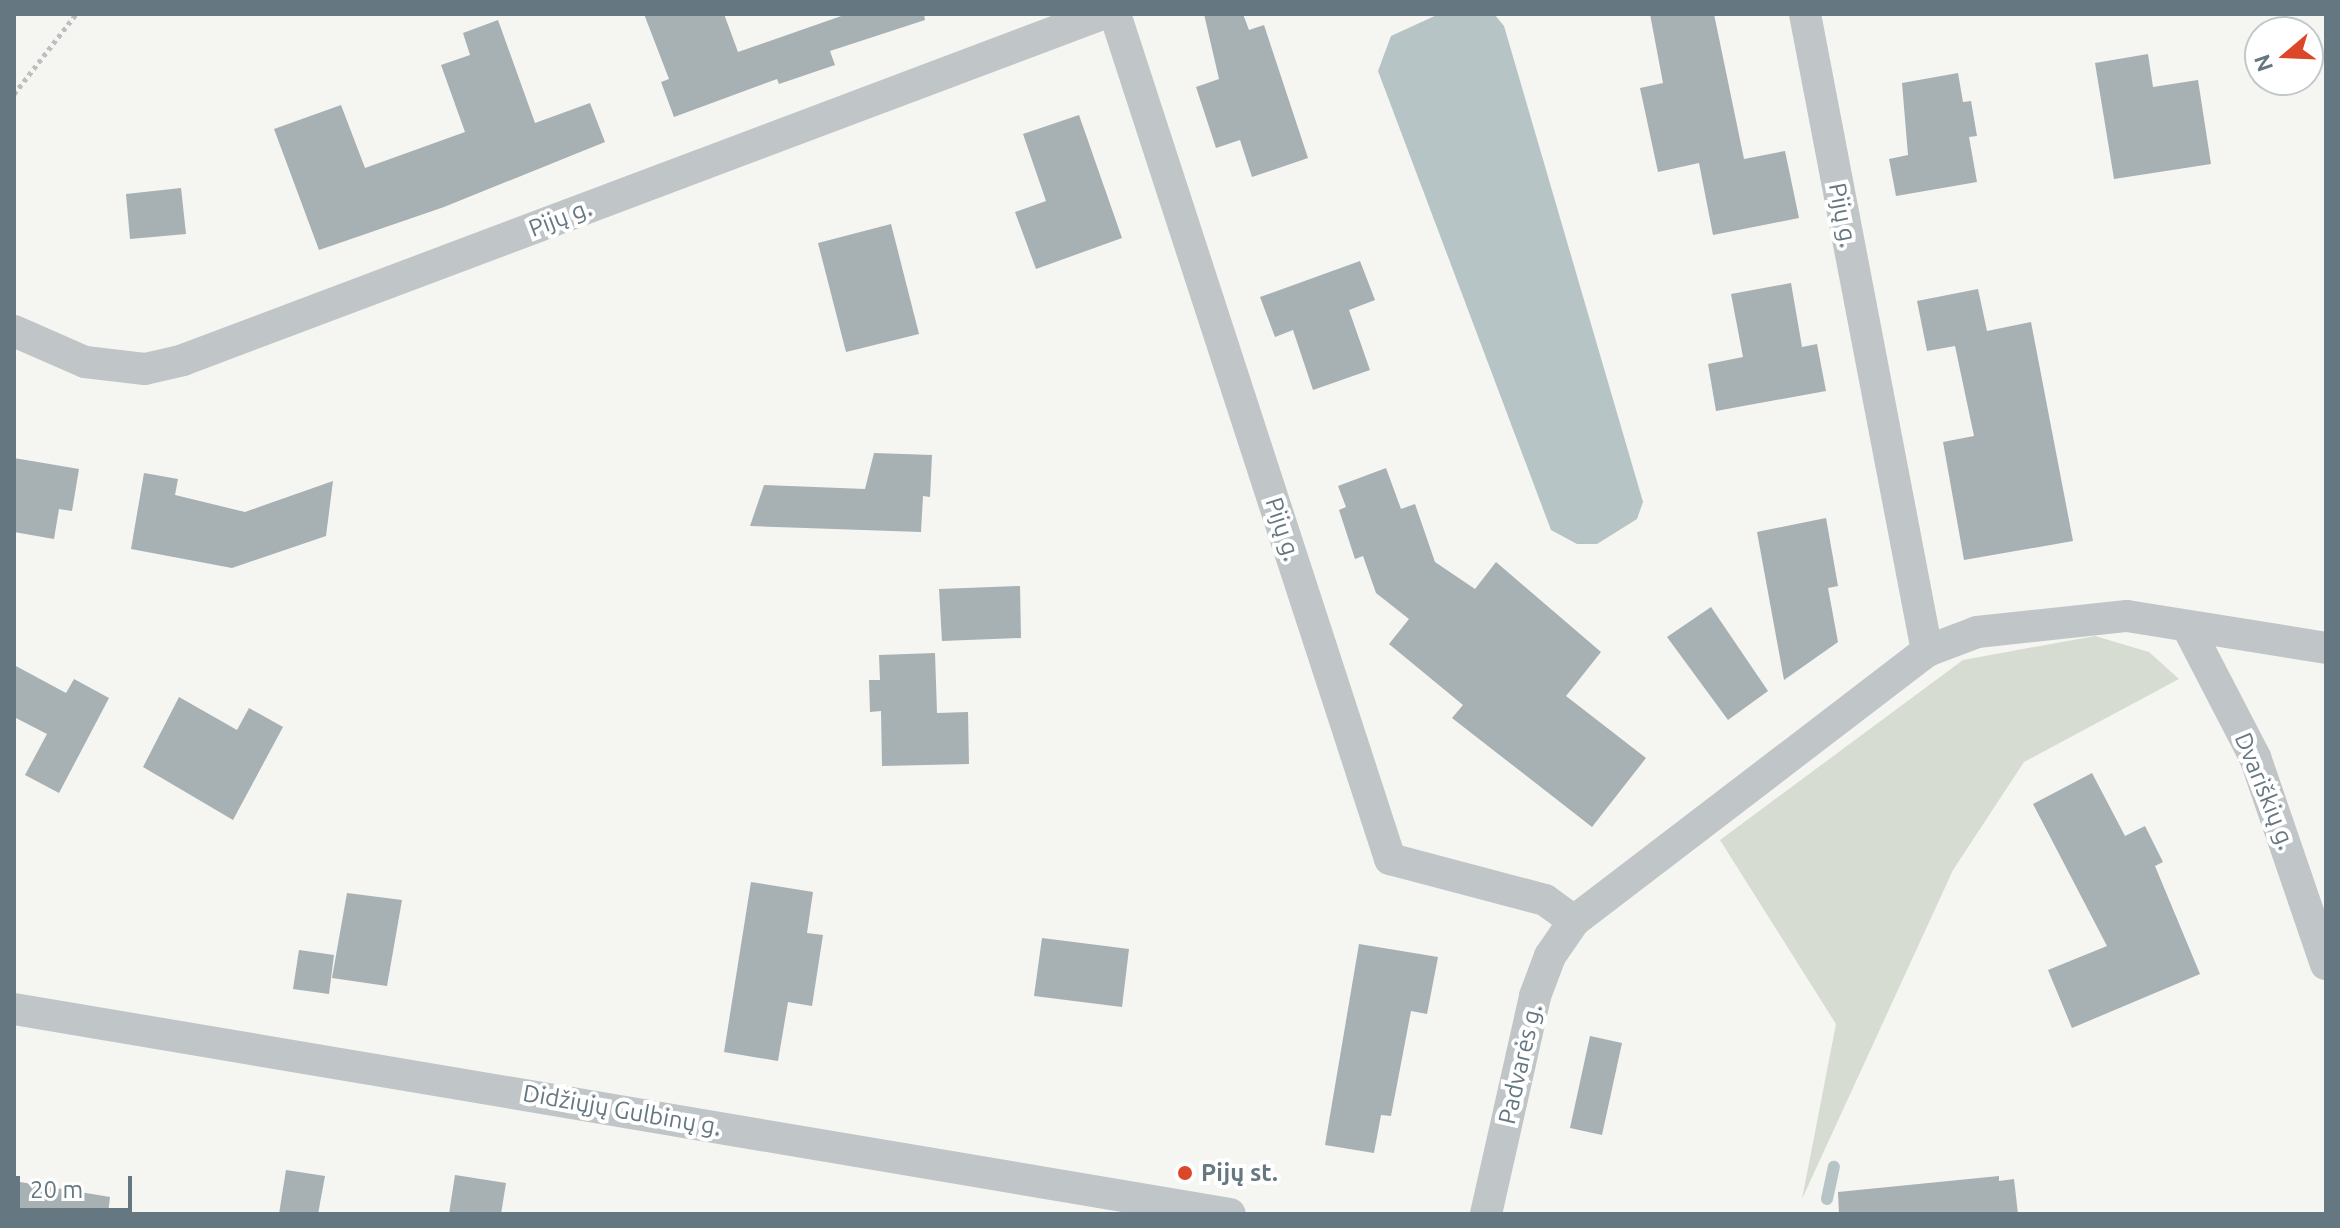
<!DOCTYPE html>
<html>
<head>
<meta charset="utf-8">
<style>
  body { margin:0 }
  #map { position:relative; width:2340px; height:1228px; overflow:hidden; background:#f5f5f1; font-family:Ubuntu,sans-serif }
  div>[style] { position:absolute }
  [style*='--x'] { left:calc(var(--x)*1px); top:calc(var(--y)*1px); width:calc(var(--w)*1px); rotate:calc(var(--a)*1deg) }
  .green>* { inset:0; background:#d6dcd2 }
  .water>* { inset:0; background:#b6c4c6 }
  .stream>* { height:12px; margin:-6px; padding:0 6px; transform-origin:6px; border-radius:6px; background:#b6c4c6 }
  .building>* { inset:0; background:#a7b0b3 }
  .path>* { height:5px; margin-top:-2.5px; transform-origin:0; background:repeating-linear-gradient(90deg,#bcbec0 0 4px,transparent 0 8px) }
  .minor>* { height:32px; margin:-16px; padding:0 16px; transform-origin:16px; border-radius:16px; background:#c0c5c7 }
  .dots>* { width:22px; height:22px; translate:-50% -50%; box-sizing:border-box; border:4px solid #fff; border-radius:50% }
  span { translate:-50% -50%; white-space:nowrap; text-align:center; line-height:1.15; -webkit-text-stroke:8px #fff; paint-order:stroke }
  .street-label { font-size:24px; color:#657781 }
  .poi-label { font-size:24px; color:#657781; font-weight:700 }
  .left { translate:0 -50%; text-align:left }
  .frame { position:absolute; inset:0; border:16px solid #657781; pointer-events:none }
  .north { position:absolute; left:2244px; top:16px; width:80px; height:80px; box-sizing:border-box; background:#fff; border:2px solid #c1c9cd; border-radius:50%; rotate:251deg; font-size:22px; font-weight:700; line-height:32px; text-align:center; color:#657781 }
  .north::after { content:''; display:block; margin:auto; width:28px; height:36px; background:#dc472a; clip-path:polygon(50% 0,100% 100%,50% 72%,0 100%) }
  .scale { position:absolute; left:16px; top:1176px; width:116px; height:36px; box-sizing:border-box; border:4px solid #657781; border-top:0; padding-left:10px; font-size:24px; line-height:28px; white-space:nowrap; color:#657781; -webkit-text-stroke:6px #fff; paint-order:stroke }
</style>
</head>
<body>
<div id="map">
  <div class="green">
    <i style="clip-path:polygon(2095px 636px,2149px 652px,2179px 679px,2024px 762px,1953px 870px,1802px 1199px,1836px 1024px,1720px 840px,1963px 660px)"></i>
  </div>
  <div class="water">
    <i style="clip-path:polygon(1439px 14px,1494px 14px,1504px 26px,1643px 502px,1637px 519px,1597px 544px,1577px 544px,1551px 530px,1378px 71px,1391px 36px)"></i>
  </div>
  <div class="stream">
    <i style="--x:1827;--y:1199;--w:33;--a:-78"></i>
  </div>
  <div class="building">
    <i style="clip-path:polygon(644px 14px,724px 14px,738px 52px,847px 14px,924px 14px,925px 20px,830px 51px,835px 65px,779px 84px,777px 79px,674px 117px,661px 82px,669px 79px)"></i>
    <i style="clip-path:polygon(1204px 14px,1243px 14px,1249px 30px,1264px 25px,1308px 158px,1252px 177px,1240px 140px,1216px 148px,1196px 87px,1219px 79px)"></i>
    <i style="clip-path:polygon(1650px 14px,1714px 14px,1744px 159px,1785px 151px,1799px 218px,1713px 235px,1699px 163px,1658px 172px,1640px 88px,1663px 83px)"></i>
    <i style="clip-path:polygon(498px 20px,535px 123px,590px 103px,605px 142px,444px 207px,319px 250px,274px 129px,341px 105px,365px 168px,465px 132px,441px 65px,470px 55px,463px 33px)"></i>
    <i style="clip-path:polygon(2148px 54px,2153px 87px,2198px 80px,2211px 164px,2114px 179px,2095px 63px)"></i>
    <i style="clip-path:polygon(1958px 73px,1963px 102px,1971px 101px,1977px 136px,1969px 137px,1977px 182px,1896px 196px,1889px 159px,1908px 155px,1902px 83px)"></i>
    <i style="clip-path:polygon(1079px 115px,1122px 238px,1036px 269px,1015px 212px,1046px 201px,1023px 134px)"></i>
    <i style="clip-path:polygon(181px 188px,186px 234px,130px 239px,126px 194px)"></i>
    <i style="clip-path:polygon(891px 224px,919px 334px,846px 352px,818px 243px)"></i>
    <i style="clip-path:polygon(1360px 261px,1375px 300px,1349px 310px,1370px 370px,1313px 390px,1293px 330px,1275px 337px,1260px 297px)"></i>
    <i style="clip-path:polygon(1791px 283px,1802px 347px,1817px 344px,1826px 391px,1716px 411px,1708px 364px,1743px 357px,1731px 294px)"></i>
    <i style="clip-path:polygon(1978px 289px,1987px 331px,2031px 322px,2073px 541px,1964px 560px,1943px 442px,1974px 436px,1955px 346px,1927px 351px,1917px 301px)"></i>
    <i style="clip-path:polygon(874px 453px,932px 455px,930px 497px,923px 496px,921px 532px,750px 526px,764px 485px,865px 489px)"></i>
    <i style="clip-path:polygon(14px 458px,79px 469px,72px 511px,59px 509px,54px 539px,14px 532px)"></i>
    <i style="clip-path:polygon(1386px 468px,1401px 509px,1415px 504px,1435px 562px,1475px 589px,1496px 562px,1601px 652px,1566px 696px,1646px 758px,1592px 827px,1452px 718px,1463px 705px,1389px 644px,1409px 619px,1376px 593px,1363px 556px,1355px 559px,1339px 510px,1346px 507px,1338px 486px)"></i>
    <i style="clip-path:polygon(144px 473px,178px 479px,175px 495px,245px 512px,333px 481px,326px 536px,232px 568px,131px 549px)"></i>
    <i style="clip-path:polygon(1826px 518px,1838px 586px,1828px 588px,1838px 642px,1784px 680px,1757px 532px)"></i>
    <i style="clip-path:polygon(1020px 586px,1021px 638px,942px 641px,939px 589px)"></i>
    <i style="clip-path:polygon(1711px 607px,1768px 691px,1728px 720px,1667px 637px)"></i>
    <i style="clip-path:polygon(935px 653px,937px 713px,968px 712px,969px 764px,882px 766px,881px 711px,870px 712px,869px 680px,880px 680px,879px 655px)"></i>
    <i style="clip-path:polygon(14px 665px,66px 693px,74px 679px,109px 698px,59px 793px,25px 775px,47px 734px,14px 717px)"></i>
    <i style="clip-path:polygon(179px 697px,237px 730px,249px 708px,283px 727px,233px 820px,143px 767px)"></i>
    <i style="clip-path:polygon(2092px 773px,2125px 836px,2145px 826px,2163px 862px,2155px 866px,2200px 974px,2072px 1028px,2048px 970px,2107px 946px,2033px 804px)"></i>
    <i style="clip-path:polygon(751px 882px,813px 892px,807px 933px,823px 935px,812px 1006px,788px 1002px,778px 1061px,724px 1052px)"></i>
    <i style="clip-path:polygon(347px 893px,402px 900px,387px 986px,332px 978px)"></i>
    <i style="clip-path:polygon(1042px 938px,1129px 949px,1122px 1007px,1034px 996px)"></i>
    <i style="clip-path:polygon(1359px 944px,1438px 957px,1427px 1014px,1411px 1011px,1391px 1116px,1381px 1115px,1374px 1153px,1325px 1145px)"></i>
    <i style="clip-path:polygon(299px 950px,334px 955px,329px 994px,293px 989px)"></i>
    <i style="clip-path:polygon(1590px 1036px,1622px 1043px,1602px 1135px,1570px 1128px)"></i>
    <i style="clip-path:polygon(286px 1170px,325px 1176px,318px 1214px,279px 1214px)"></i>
    <i style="clip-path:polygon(455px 1175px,506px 1183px,501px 1214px,449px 1214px)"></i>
    <i style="clip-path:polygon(1999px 1176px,1999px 1181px,2014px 1179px,2018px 1214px,1839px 1214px,1838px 1192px)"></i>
    <i style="clip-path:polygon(14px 1181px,110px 1197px,108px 1214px,14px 1214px)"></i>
  </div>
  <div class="path">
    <i style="--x:14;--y:94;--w:101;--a:-52.2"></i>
  </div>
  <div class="minor">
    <i style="--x:1115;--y:14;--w:889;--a:71.97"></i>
    <i style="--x:1390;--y:859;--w:160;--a:14.8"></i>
    <i style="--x:1545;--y:900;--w:36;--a:36"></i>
    <i style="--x:1805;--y:14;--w:649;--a:79.16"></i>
    <i style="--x:14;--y:331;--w:77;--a:23.6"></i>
    <i style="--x:85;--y:362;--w:60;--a:6.7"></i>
    <i style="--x:145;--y:369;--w:39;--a:-13"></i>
    <i style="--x:183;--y:360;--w:982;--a:-20.63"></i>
    <i style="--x:2187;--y:626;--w:148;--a:62.6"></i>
    <i style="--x:2255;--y:757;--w:219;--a:71.1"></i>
    <i style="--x:14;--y:1009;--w:1233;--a:9.57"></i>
    <i style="--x:1486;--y:1214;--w:223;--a:-77.3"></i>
    <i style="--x:1535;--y:996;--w:43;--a:-69.4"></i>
    <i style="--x:1550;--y:956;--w:42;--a:-55.6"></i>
    <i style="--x:1574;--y:921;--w:444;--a:-37.4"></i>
    <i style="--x:1927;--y:651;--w:53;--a:-20.8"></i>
    <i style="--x:1977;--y:632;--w:151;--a:-6.1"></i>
    <i style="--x:2127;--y:616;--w:202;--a:9.1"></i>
  </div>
  <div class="dots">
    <i style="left:1185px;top:1173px;background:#dc472a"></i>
  </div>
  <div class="street-label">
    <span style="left:1843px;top:215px;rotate:79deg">Pijų g.</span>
    <span style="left:560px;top:218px;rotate:-21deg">Pijų g.</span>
    <span style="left:1283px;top:529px;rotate:72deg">Pijų g.</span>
    <span style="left:2265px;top:791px;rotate:68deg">Dvariškių g.</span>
    <span style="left:1520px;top:1064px;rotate:-77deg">Padvarės g.</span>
    <span style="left:622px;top:1110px;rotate:10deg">Didžiųjų Gulbinų g.</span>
  </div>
  <div class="poi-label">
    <span class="left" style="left:1201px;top:1173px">Pijų st.</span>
  </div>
  <div class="frame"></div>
  <div class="north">N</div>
  <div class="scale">20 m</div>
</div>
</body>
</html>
